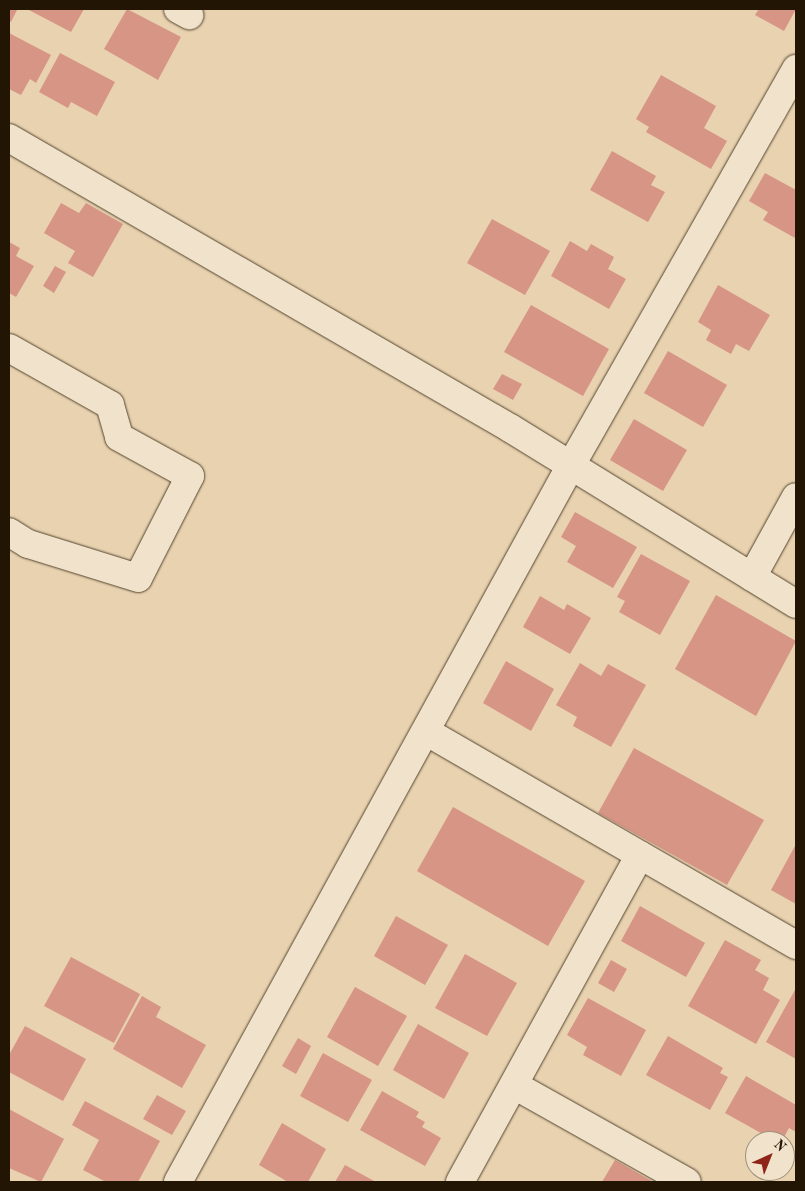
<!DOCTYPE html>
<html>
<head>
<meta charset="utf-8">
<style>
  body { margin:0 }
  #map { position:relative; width:805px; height:1191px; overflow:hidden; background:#e8d2af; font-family:"Old Standard TT",serif }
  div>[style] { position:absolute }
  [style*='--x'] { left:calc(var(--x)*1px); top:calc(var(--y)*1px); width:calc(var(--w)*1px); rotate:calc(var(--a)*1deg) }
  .building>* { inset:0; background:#d79585 }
  .roads { filter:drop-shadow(0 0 1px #54442f) drop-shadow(0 0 1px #54442f) }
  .minor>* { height:28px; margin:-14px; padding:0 14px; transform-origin:14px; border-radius:14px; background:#f0e2cb }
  span { translate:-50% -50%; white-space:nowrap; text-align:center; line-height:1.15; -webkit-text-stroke:4.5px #f0e2cb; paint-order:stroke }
  .frame { position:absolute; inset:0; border:10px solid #231504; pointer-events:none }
  .north { position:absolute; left:745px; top:1131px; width:50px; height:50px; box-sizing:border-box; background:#f0e2cb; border:1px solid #9e907b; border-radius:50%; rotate:44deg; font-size:14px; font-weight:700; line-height:20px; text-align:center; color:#231504 }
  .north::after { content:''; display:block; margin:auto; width:18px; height:22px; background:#8f2418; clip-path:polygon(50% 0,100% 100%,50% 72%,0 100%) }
</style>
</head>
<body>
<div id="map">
  <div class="building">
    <i style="clip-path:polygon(9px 9px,17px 10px,11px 22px,9px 20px)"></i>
    <i style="clip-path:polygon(27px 9px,84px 9px,71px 32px)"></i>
    <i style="clip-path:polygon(127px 9px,181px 37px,158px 80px,104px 49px)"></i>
    <i style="clip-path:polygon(759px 9px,796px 9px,784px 31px,755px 15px)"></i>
    <i style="clip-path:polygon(9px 33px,51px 55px,36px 83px,30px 79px,21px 95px,9px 89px)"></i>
    <i style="clip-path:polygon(60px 53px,115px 82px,97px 116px,71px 102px,68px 108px,39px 92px)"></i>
    <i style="clip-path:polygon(661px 75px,716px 106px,704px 128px,727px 141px,711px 169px,646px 132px,649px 127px,636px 119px)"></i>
    <i style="clip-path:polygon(612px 151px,656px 176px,651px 185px,665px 192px,648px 222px,590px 190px)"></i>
    <i style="clip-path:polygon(765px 173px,796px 190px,795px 238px,763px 220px,768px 212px,749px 201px)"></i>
    <i style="clip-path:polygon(61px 203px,79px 213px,86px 203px,123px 224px,93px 277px,68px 263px,75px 251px,44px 233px)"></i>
    <i style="clip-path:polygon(492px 219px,550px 251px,525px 295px,467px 263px)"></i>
    <i style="clip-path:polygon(570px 241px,587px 251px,591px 244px,614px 257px,608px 269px,626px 279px,609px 309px,551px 276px)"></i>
    <i style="clip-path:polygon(9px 242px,20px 248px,16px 256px,34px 266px,16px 297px,9px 293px)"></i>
    <i style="clip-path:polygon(55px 266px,66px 272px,54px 293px,43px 286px)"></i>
    <i style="clip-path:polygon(718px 285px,770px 315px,749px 351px,736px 344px,731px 354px,706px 340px,711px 330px,698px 322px)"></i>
    <i style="clip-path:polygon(531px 305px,609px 349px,583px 396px,504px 352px)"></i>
    <i style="clip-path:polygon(668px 351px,727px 385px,703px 427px,644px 393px)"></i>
    <i style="clip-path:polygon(502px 374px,522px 384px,513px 400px,493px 389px)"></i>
    <i style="clip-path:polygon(634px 419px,687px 450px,663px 491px,610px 460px)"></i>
    <i style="clip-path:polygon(575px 512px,637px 547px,613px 588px,567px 562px,576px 546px,561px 537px)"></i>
    <i style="clip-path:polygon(641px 554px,690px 581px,660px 635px,619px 612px,625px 601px,617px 597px)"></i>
    <i style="clip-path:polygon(716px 595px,796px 641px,756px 716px,675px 669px)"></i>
    <i style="clip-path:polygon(540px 596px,564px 610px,567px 604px,591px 618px,570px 654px,523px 627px)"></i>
    <i style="clip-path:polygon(506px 661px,554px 689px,531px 731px,483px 703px)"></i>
    <i style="clip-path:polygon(580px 663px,601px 676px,608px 664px,646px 685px,611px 747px,573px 726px,577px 717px,556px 705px)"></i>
    <i style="clip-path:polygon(634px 748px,764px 820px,727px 885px,598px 813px)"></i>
    <i style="clip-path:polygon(453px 807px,585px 881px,548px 946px,417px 871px)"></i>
    <i style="clip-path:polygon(796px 844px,796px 904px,771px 890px)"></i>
    <i style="clip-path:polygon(640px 906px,705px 943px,686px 977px,621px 941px)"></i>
    <i style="clip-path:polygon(396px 916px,448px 945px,425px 985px,374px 956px)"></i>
    <i style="clip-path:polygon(725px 940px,761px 960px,755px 970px,769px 978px,763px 990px,780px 1000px,756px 1044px,688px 1006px)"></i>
    <i style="clip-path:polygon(465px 954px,517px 983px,487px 1036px,435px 1008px)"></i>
    <i style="clip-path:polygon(71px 957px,140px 994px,114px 1043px,44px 1006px)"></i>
    <i style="clip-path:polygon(611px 960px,627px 969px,614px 992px,598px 983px)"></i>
    <i style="clip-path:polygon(355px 987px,407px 1016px,378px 1066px,327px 1037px)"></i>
    <i style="clip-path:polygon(796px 988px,796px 1059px,766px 1042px)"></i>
    <i style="clip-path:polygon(142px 996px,161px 1007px,156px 1017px,206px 1045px,182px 1088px,113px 1049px)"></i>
    <i style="clip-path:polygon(588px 998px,646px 1030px,621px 1076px,583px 1055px,587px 1047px,567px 1035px)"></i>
    <i style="clip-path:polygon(418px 1024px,469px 1053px,444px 1099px,393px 1070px)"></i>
    <i style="clip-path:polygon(25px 1026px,86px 1059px,63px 1101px,9px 1072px,9px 1055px)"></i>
    <i style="clip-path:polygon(668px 1036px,723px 1068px,720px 1073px,728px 1077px,710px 1110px,646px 1075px)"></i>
    <i style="clip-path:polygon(298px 1038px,311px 1046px,296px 1074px,282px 1066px)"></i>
    <i style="clip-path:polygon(323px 1053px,372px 1080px,348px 1122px,300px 1096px)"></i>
    <i style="clip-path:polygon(746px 1076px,796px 1105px,796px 1132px,789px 1128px,782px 1141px,775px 1141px,725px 1113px)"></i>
    <i style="clip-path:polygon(382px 1091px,419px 1112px,416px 1117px,425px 1122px,422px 1127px,441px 1138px,425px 1166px,360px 1130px)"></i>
    <i style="clip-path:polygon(157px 1095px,186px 1111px,172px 1135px,143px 1119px)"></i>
    <i style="clip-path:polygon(85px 1101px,160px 1141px,138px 1182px,106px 1182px,83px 1170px,99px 1140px,72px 1125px)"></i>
    <i style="clip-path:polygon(9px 1109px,64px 1139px,41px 1182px,9px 1168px)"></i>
    <i style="clip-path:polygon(282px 1123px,326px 1149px,308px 1182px,288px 1182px,259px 1165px)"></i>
    <i style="clip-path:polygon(615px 1160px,653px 1182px,602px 1182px)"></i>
    <i style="clip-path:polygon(345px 1165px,376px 1182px,335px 1182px)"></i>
  </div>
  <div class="roads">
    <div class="minor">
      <i style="--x:178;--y:9;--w:13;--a:29"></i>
      <i style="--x:9;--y:138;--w:579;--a:30.06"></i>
      <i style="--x:510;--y:428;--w:336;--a:31.6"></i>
      <i style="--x:9;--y:348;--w:116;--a:29.4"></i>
      <i style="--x:110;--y:405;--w:33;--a:74"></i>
      <i style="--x:119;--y:437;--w:81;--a:28.8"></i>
      <i style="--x:190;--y:476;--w:114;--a:117"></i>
      <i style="--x:138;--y:578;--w:115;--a:-162.8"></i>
      <i style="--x:28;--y:544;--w:22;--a:-148"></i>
      <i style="--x:752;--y:577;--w:91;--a:-61.2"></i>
      <i style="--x:427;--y:732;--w:426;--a:30"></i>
      <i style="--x:514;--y:1085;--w:198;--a:29.3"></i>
      <i style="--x:178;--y:1182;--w:815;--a:-61.27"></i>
      <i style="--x:570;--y:467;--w:458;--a:-60.4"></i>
      <i style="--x:460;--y:1182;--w:373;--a:-61.2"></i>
    </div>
  </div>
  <div class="frame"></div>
  <div class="north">N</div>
</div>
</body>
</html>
